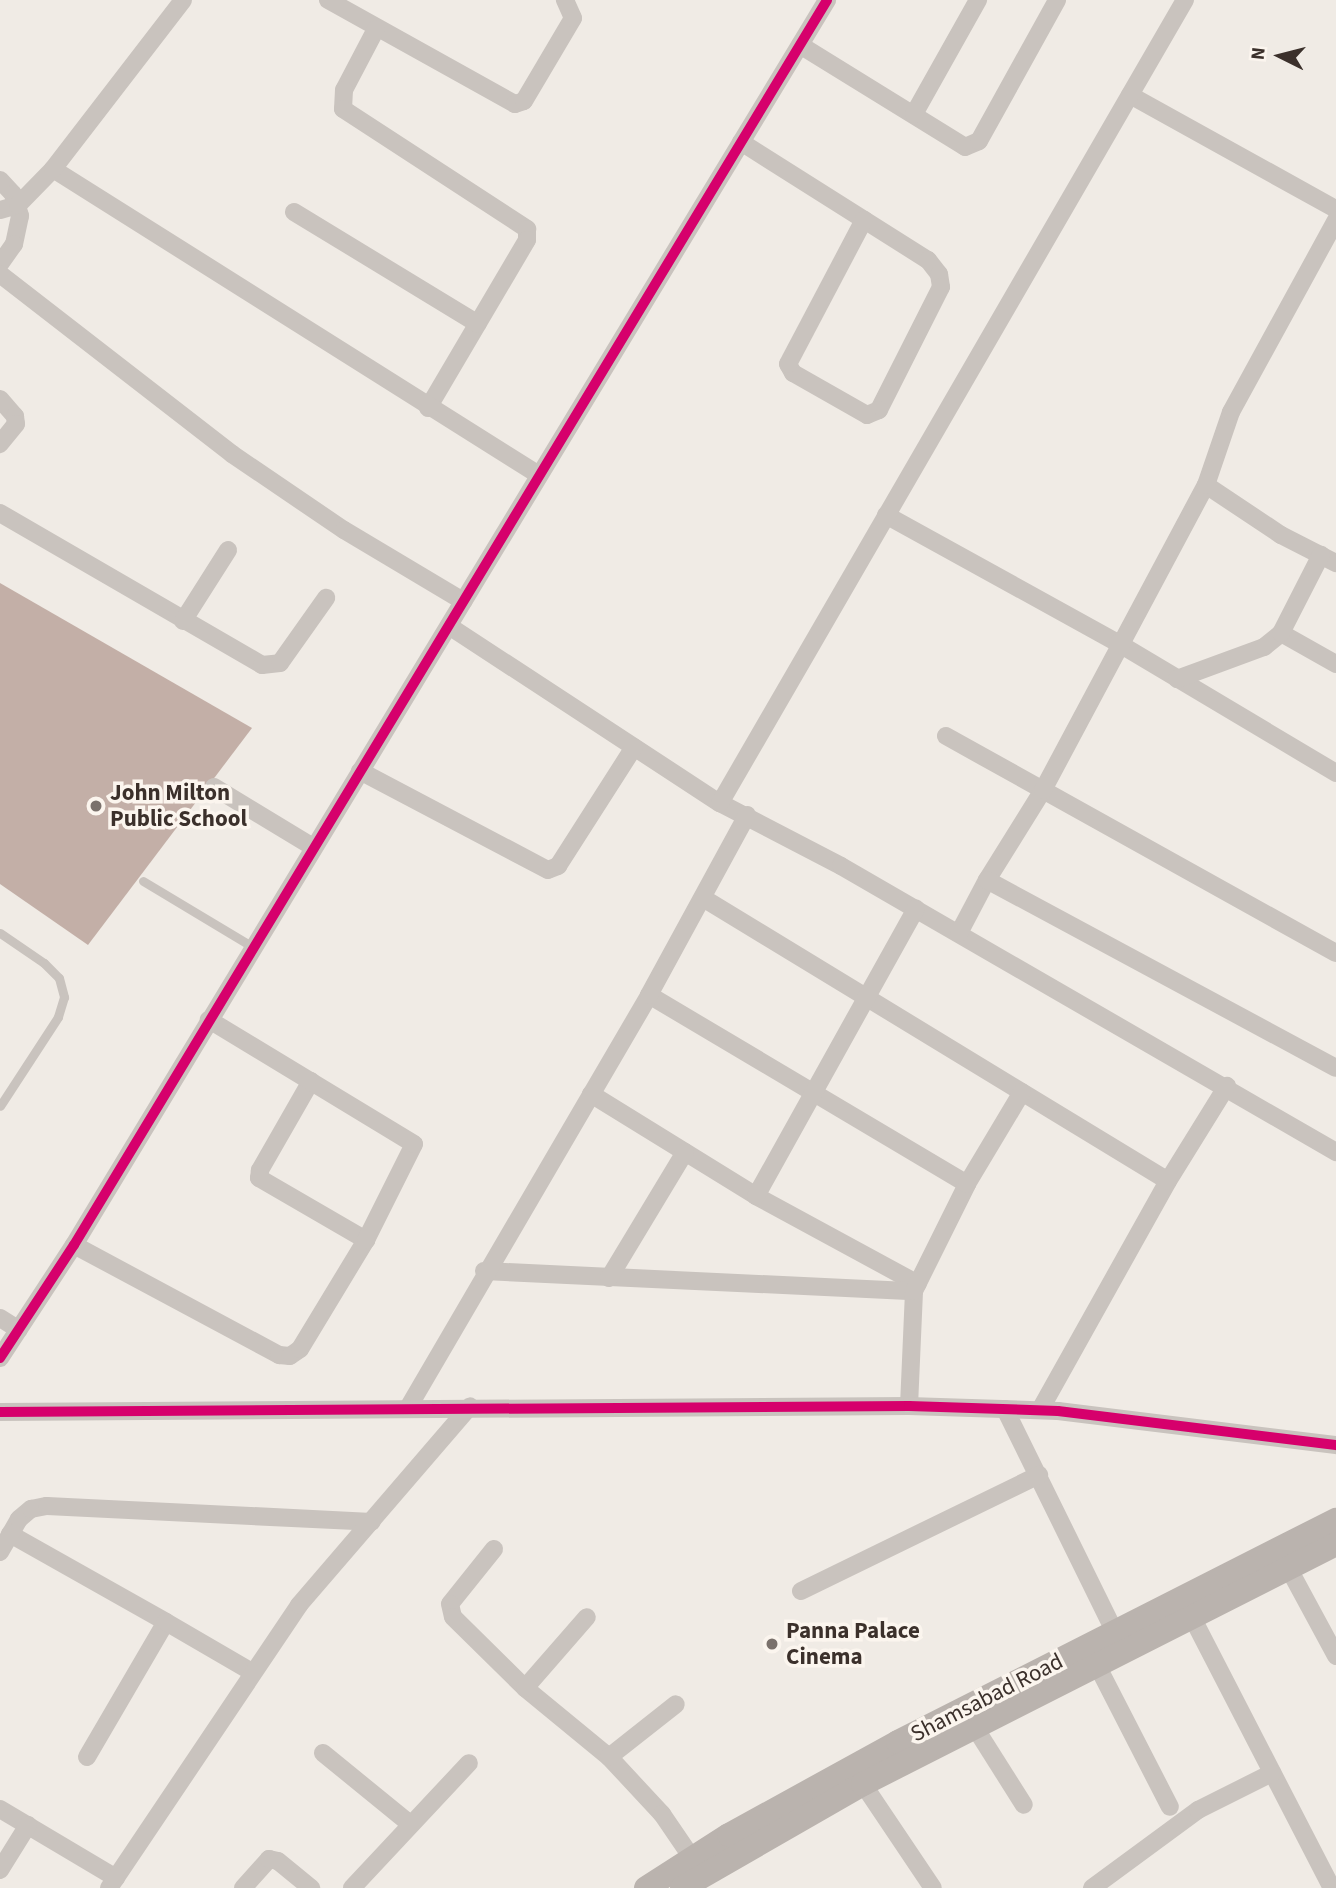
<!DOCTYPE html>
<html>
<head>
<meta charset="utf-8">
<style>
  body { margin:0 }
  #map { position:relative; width:1336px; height:1888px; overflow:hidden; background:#f0ebe5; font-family:"Source Sans 3",sans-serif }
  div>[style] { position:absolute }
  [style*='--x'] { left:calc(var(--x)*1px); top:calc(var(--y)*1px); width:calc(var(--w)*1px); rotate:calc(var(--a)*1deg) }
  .building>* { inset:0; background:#c3afa7 }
  .service>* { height:9px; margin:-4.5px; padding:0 4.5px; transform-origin:4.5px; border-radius:4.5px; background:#c9c3be }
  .minor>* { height:18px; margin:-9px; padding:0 9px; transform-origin:9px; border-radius:9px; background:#c9c3be }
  .secondary>* { height:24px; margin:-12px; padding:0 12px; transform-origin:12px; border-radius:12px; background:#bab3ae }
  .cycleway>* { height:10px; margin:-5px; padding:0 5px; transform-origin:5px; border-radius:5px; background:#d6006c }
  .dots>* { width:19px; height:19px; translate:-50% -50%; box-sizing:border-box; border:4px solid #fbf5ee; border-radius:50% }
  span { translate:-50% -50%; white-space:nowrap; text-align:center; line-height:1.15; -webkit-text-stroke:7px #fbf5ee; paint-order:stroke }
  .poi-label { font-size:23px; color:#3b302b; font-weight:700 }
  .left { translate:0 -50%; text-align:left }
  .street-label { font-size:23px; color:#3b302b }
  .north { position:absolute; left:1245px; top:21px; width:70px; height:70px; -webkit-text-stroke:5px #fbf5ee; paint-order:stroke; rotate:276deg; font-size:19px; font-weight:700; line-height:28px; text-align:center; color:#3b302b }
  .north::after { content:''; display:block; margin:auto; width:24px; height:32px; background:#3b302b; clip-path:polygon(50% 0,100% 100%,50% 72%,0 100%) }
</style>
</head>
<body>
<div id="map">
  <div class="building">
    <i style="clip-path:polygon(0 583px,252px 728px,88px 945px,0 884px)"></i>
  </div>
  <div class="service">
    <i style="--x:143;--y:881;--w:128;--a:31"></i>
    <i style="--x:0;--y:933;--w:53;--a:34.3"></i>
    <i style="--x:44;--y:963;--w:21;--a:45"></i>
    <i style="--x:59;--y:978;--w:20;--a:75"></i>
    <i style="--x:64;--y:997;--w:21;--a:107"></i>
    <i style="--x:58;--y:1017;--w:106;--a:123.1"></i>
  </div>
  <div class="minor">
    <i style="--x:328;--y:0;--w:214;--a:29.1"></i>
    <i style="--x:515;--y:104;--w:9;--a:-18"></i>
    <i style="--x:524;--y:101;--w:96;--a:-59.4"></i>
    <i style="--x:573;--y:18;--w:20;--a:-114"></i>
    <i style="--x:376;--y:29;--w:69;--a:117.7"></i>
    <i style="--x:344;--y:90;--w:19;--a:93"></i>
    <i style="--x:343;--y:109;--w:220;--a:33.1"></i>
    <i style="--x:527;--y:229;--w:11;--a:90"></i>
    <i style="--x:527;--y:240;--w:195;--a:120.5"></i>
    <i style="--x:800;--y:45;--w:194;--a:31.7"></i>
    <i style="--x:965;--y:147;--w:15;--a:-23"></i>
    <i style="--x:979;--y:141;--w:161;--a:-61"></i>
    <i style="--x:1130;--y:95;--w:235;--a:29"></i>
    <i style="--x:914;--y:114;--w:131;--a:-60.7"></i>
    <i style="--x:741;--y:142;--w:221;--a:32.3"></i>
    <i style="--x:928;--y:260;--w:18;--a:52"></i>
    <i style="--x:939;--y:274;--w:13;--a:81"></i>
    <i style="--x:941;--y:287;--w:138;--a:116.8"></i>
    <i style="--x:879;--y:410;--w:13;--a:157"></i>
    <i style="--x:867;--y:415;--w:85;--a:-150.4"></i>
    <i style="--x:793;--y:373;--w:10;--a:-119"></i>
    <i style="--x:788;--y:364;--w:163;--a:-62.2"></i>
    <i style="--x:53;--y:169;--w:574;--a:32.2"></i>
    <i style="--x:0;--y:180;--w:19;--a:47"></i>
    <i style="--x:13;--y:194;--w:23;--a:72"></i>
    <i style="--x:20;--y:216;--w:29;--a:102"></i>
    <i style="--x:14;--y:244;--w:24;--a:125"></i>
    <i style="--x:0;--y:210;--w:19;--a:-16"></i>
    <i style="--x:18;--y:205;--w:50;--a:-45.8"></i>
    <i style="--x:53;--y:169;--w:213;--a:-52.4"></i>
    <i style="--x:294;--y:212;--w:215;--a:31.3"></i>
    <i style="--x:0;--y:274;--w:294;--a:37.8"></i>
    <i style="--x:232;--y:454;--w:135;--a:34.2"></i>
    <i style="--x:344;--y:530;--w:139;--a:30.8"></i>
    <i style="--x:0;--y:399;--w:23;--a:49"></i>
    <i style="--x:15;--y:416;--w:8;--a:83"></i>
    <i style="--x:16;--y:424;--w:26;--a:129"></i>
    <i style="--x:1206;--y:485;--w:90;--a:33.7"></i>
    <i style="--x:1281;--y:535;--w:62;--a:27"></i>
    <i style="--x:0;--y:513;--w:303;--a:30.1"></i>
    <i style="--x:262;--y:665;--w:18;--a:-6"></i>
    <i style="--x:280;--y:663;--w:80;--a:-54.7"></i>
    <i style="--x:886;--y:515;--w:265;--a:28.9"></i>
    <i style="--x:1118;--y:643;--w:254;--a:30.8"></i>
    <i style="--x:183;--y:621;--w:84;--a:-57.6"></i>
    <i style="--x:449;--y:626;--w:324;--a:33.2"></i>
    <i style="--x:720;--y:803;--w:136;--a:27.5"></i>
    <i style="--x:841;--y:866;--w:572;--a:30.02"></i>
    <i style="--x:1281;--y:633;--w:63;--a:29.4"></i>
    <i style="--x:1177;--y:679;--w:93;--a:-20.2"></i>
    <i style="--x:1264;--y:647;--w:22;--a:-39"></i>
    <i style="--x:1281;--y:633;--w:88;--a:-62.9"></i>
    <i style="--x:946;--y:736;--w:446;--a:29.1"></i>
    <i style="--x:360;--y:771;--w:212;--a:27.8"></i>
    <i style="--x:548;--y:870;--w:11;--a:-22"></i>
    <i style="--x:558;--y:866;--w:141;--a:-57.4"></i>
    <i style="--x:214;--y:787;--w:116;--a:31.2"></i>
    <i style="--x:720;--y:803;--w:928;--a:-59.93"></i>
    <i style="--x:987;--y:880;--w:106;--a:-58.1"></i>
    <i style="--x:1043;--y:790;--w:346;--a:-61.9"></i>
    <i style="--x:1206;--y:485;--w:77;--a:-71.1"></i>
    <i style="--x:1231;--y:412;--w:219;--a:-61.3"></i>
    <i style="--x:703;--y:898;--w:544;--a:31.32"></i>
    <i style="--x:959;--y:933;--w:60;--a:-62.2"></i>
    <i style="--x:987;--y:880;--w:396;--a:28.3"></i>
    <i style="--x:649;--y:995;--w:370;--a:30.7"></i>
    <i style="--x:311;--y:1081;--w:103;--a:119.8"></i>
    <i style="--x:260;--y:1170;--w:8;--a:97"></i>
    <i style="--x:259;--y:1178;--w:124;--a:30.1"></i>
    <i style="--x:591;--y:1094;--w:194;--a:31.7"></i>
    <i style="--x:756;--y:1196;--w:184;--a:28.5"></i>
    <i style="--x:756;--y:1196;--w:329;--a:-60.9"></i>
    <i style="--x:74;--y:1245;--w:233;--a:28.2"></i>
    <i style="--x:279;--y:1355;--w:11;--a:5"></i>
    <i style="--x:290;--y:1356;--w:12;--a:-35"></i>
    <i style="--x:300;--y:1349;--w:127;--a:-58.8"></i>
    <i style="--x:366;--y:1240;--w:107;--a:-63.4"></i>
    <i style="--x:414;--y:1144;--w:240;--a:-148.8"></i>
    <i style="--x:484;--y:1271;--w:430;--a:2.7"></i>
    <i style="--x:609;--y:1278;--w:147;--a:-58.9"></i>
    <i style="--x:0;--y:1318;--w:22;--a:32"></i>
    <i style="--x:0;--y:1358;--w:135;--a:-56.8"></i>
    <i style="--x:74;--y:1245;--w:1455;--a:-58.83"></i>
    <i style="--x:909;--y:1406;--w:115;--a:-87.5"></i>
    <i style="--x:914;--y:1291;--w:119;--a:-63.6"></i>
    <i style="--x:967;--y:1184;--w:107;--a:-59.1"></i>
    <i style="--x:408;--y:1408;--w:478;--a:-59.7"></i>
    <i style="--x:649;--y:995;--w:205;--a:-61.4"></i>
    <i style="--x:1005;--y:1409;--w:258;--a:63.8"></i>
    <i style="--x:1040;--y:1410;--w:262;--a:-60.8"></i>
    <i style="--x:1168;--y:1181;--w:112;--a:-58.2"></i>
    <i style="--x:0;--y:1412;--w:909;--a:-0.38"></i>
    <i style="--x:909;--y:1406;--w:149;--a:1.9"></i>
    <i style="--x:1058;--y:1411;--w:280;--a:7"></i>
    <i style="--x:10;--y:1534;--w:179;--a:29.4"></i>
    <i style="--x:494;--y:1549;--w:70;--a:128.7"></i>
    <i style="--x:450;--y:1604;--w:13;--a:77"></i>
    <i style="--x:453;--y:1617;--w:101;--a:44.6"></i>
    <i style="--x:525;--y:1688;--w:109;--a:39.4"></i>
    <i style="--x:609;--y:1757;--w:78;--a:47.1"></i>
    <i style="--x:662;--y:1814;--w:53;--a:55.7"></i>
    <i style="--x:0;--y:1552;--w:38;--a:-60"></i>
    <i style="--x:19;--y:1519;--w:16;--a:-40"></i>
    <i style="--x:31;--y:1509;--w:16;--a:-11"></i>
    <i style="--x:47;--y:1506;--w:325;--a:2.8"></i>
    <i style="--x:1289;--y:1569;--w:99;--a:61.6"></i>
    <i style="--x:801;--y:1591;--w:265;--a:-26"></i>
    <i style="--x:1193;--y:1619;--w:303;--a:62.7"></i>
    <i style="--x:1098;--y:1667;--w:157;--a:62.8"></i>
    <i style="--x:525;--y:1688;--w:94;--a:-48.9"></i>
    <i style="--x:974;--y:1726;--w:93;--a:57.7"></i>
    <i style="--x:323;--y:1753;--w:112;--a:39.2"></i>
    <i style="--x:87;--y:1757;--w:156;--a:-59.7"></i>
    <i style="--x:166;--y:1622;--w:99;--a:30.2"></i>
    <i style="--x:609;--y:1757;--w:85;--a:-38.3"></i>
    <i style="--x:863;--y:1784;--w:125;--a:56.1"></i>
    <i style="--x:0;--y:1809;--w:135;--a:30.7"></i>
    <i style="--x:0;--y:1870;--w:53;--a:-58.1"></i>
    <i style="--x:109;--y:1888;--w:341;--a:-56.1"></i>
    <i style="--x:299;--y:1605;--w:262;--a:-49.3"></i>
    <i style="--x:243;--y:1888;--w:39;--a:-48"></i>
    <i style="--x:269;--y:1859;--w:9;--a:13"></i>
    <i style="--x:278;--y:1861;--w:43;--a:39.3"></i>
    <i style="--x:352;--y:1888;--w:171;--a:-46.9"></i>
    <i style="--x:1092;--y:1888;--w:132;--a:-36.3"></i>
    <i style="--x:1198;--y:1810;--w:83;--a:-26.6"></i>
  </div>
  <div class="secondary">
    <i style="--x:646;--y:1888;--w:98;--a:-32.6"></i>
    <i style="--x:729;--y:1835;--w:193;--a:-28.8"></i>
    <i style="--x:898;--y:1742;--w:491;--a:-26.9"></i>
    <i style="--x:682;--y:1888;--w:209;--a:-29.9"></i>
    <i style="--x:863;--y:1784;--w:530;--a:-26.9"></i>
  </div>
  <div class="cycleway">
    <i style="--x:0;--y:1358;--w:135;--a:-56.8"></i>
    <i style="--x:74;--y:1245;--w:1455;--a:-58.83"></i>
    <i style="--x:0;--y:1412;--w:909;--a:-0.38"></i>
    <i style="--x:909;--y:1406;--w:149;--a:1.9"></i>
    <i style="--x:1058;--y:1411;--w:280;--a:7"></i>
  </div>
  <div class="dots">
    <i style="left:96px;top:806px;background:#7a716c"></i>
    <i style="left:772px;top:1644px;background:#7a716c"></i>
  </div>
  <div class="poi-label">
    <span class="left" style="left:110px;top:806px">John Milton<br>Public School</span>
    <span class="left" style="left:786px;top:1644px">Panna Palace<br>Cinema</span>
  </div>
  <div class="street-label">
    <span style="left:987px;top:1698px;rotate:-27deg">Shamsabad Road</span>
  </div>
  <div class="north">N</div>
</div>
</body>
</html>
